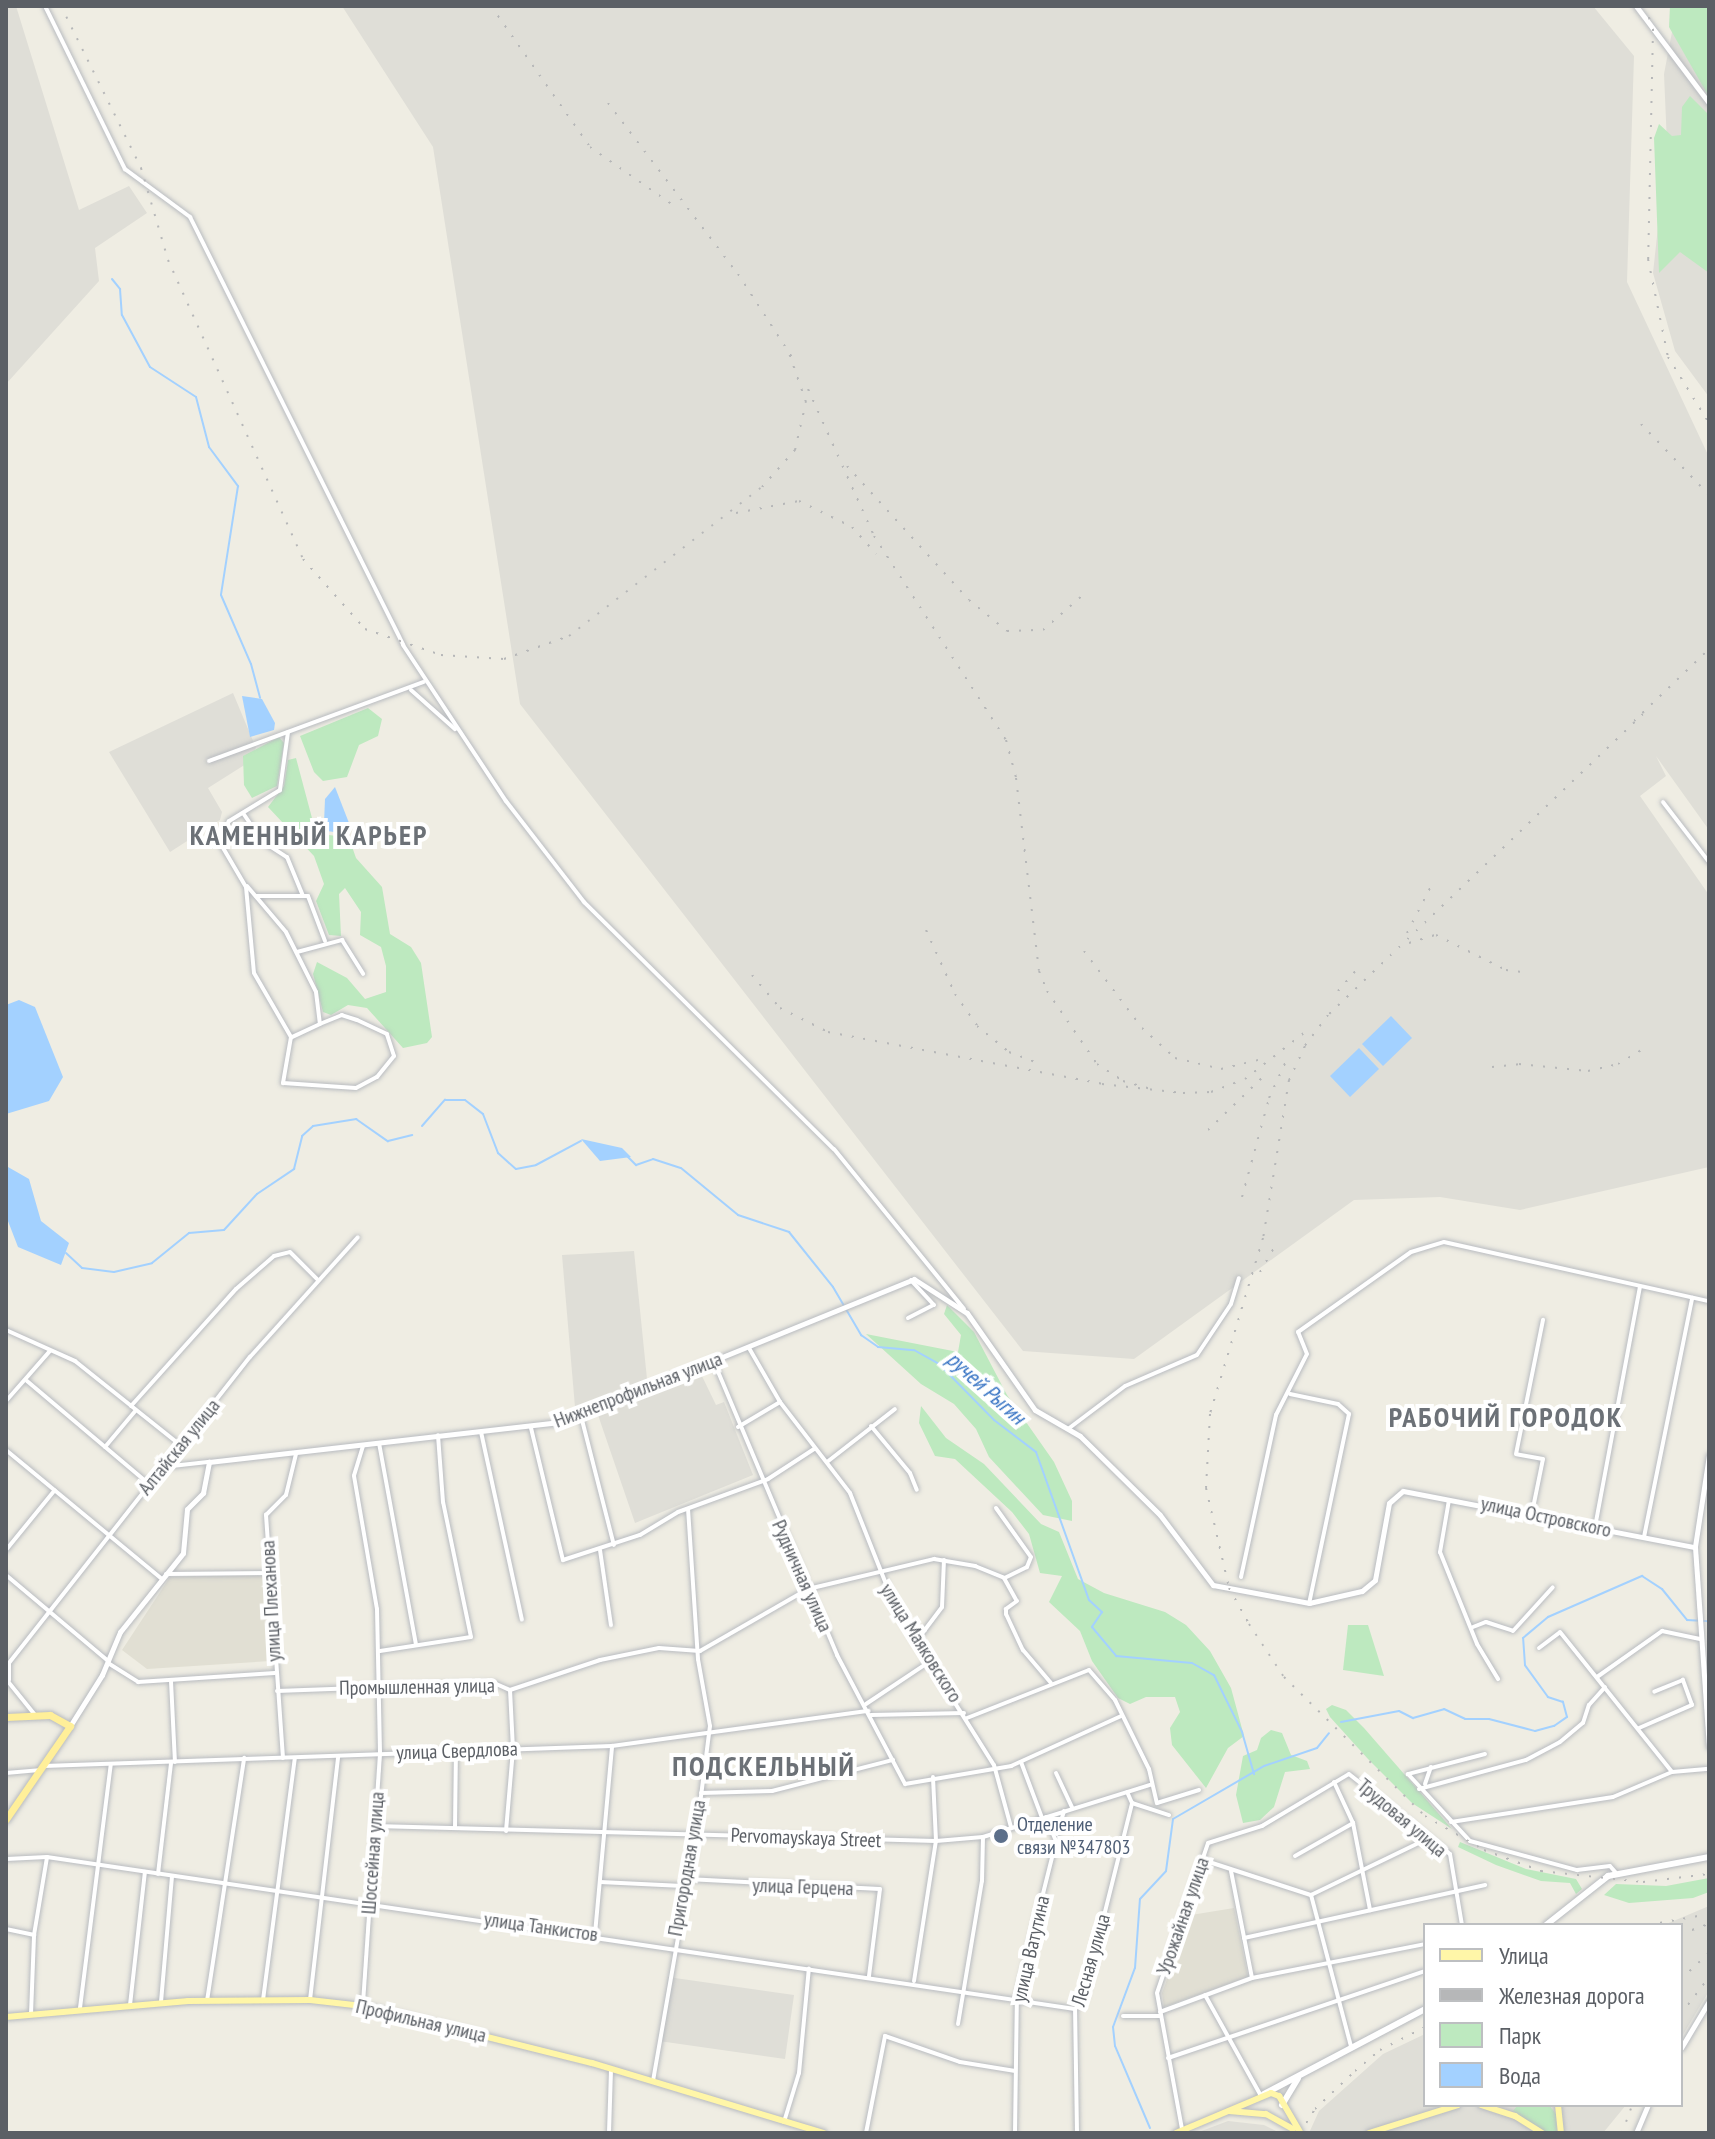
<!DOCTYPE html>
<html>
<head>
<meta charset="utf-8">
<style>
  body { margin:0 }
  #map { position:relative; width:1715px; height:2139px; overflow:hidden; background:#efede3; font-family:"PT Sans Narrow",sans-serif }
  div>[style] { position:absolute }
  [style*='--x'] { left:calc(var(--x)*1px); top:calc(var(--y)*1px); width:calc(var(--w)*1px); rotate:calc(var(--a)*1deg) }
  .industrial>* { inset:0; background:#dfded7 }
  .education>* { inset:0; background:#e1dfd3 }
  .green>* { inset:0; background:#bde9bf }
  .water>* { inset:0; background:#a3d1ff }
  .stream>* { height:2px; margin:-1px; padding:0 1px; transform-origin:1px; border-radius:1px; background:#a3d1ff }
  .roads { filter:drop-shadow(0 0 2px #b8bbc0) drop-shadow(0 0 2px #b8bbc0) }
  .minor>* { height:4px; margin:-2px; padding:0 2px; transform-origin:2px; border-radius:2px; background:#fff }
  .tertiary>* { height:5px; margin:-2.5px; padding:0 2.5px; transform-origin:2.5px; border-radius:2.5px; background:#fff }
  .secondary>* { height:6px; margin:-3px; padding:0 3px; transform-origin:3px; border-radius:3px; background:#fff }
  .primary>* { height:6px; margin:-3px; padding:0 3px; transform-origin:3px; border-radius:3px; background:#fff6a8 }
  .trunk>* { height:7px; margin:-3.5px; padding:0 3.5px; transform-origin:3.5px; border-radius:3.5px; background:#ffef99 }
  .rail>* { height:2px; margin-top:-1px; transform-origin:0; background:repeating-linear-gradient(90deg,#b6b7b8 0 2px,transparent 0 12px) }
  .dots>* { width:22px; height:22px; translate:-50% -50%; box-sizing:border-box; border:4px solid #fff; border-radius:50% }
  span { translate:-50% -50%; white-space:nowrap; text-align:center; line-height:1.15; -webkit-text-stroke:8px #fff; paint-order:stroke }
  .street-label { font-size:20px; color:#5b5f65 }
  .service-label { font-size:20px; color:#4e5e75 }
  .left { translate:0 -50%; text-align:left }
  .water-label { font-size:22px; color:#3874c4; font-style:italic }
  .district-label { font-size:28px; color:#6c7177; font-weight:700; letter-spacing:2px }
  .frame { position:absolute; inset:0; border:8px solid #5b5f65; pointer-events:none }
  .legend { position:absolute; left:1423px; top:1923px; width:260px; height:184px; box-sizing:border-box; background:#fff; border:2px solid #bdbfc1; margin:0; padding:10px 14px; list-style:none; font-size:24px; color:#5b5f65 }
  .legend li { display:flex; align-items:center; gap:16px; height:40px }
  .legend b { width:40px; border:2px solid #bdbfc1 }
</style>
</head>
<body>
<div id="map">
  <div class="industrial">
    <i style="clip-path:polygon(6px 6px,16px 6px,79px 210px,129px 186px,147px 213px,95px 248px,99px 281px,6px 384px)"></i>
    <i style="clip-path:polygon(342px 6px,1593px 6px,1634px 56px,1627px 282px,1709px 457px,1709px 830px,1656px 756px,1666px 776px,1640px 796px,1709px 895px,1709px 1167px,1520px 1210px,1440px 1197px,1354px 1200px,1134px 1359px,1023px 1351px,520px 704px,433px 147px)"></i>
    <i style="clip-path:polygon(1677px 6px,1709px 11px,1709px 397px,1675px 351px,1653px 273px,1667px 144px,1664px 74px)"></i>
    <i style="clip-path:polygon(233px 693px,256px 748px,246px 764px,208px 788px,222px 812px,220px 820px,170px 852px,109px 752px)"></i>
    <i style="clip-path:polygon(634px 1251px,647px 1379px,575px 1407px,562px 1255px)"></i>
    <i style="clip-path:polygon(701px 1374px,716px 1405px,724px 1402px,753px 1475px,635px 1523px,598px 1415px)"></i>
    <i style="clip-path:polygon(1709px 1906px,1709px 1991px,1681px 2038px,1681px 1925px,1664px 1925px)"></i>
    <i style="clip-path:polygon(668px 1977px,794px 1995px,785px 2059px,659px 2041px)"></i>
    <i style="clip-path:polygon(1425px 2034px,1425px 2105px,1626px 2105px,1603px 2133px,1309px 2133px,1319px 2111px,1383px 2054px)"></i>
    <i style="clip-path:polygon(1228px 2121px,1264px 2125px,1280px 2133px,1196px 2133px)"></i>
  </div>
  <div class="education">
    <i style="clip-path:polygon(269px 1574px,271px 1661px,147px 1669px,122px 1650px,170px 1577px)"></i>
    <i style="clip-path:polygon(1234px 1908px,1248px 1977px,1164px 2007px,1162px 1993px,1191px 1915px)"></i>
  </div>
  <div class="green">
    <i style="clip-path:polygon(1670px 6px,1709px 6px,1709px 97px,1669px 27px)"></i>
    <i style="clip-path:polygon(1690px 96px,1709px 115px,1709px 273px,1680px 252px,1659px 273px,1654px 138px,1659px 124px,1672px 136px,1681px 135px,1682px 107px)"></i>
    <i style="clip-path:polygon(368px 708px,382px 719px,378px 736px,359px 745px,347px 777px,323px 781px,314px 772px,300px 736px)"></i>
    <i style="clip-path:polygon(279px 737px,284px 743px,277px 786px,252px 798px,244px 785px,243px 756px)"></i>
    <i style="clip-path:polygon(296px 758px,316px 833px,349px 838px,356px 858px,382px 887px,390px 934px,411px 947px,421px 963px,432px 1037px,427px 1043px,403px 1048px,367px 1008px,348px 1005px,331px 1015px,323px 1012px,313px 974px,317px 962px,347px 978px,365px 999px,386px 992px,386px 966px,381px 947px,360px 935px,361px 912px,345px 888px,339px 894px,341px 936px,329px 935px,316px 901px,324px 884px,314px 856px,268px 807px,284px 786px,288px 760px)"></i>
    <i style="clip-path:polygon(947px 1305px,974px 1332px,1007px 1395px,1054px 1462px,1072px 1501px,1072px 1521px,1043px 1515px,989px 1457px,976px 1429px,954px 1404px,921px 1384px,866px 1334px,958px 1352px,961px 1335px,944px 1314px)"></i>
    <i style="clip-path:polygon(921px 1406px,946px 1438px,984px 1464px,1041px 1524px,1059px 1532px,1078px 1579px,1104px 1593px,1165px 1612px,1186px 1625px,1210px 1651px,1231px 1688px,1244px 1736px,1228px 1748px,1206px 1788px,1172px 1745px,1170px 1728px,1180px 1712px,1175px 1697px,1146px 1697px,1130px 1704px,1118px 1698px,1092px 1661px,1080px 1631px,1049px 1602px,1062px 1576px,1040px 1573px,1029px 1534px,1012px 1512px,955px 1459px,935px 1456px,919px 1423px)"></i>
    <i style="clip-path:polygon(1348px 1625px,1368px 1625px,1384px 1676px,1343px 1670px)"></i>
    <i style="clip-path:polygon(1332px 1705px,1346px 1710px,1364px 1728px,1452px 1829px,1412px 1803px,1368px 1759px,1330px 1717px,1326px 1709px)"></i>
    <i style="clip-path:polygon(1271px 1730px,1282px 1733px,1291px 1755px,1307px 1761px,1310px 1769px,1285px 1772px,1274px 1807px,1260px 1820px,1243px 1823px,1236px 1795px,1243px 1756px,1257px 1750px,1261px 1738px)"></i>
    <i style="clip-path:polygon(1460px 1842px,1526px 1869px,1576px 1879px,1582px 1889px,1576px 1894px,1570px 1883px,1541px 1881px,1496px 1865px,1458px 1847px)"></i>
    <i style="clip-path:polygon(1709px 1878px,1709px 1892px,1693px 1898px,1629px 1903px,1604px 1895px,1616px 1884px,1666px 1886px)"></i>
    <i style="clip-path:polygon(1549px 2105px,1556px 2114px,1557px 2133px,1546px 2133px,1513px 2111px,1517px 2106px)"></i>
  </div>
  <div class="water">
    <i style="clip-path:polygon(242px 696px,262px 699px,275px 723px,274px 730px,250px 737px)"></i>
    <i style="clip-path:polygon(335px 787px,349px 823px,341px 833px,327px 831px,324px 823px,325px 799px)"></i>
    <i style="clip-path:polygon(19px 1000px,35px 1007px,63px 1077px,49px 1101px,6px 1114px,6px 1005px)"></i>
    <i style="clip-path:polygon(1391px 1016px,1412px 1038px,1383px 1066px,1362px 1044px)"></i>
    <i style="clip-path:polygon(1359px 1048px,1379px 1069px,1350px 1097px,1330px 1076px)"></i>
    <i style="clip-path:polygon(581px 1139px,622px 1148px,631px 1157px,600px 1161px)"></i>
    <i style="clip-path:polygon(8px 1167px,29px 1179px,41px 1221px,69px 1243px,61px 1265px,18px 1247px,6px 1216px)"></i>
  </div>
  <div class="stream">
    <i style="--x:112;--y:279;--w:13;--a:51"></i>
    <i style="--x:120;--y:289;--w:26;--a:86"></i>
    <i style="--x:122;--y:315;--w:59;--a:61.7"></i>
    <i style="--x:150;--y:367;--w:55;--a:33.1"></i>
    <i style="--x:196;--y:397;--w:52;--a:75.4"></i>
    <i style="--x:209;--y:447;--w:49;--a:53.4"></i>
    <i style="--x:238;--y:486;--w:110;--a:98.9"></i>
    <i style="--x:221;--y:595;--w:75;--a:66.5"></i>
    <i style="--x:251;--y:664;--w:35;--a:75"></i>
    <i style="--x:422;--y:1126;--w:35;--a:-49"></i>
    <i style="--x:445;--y:1100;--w:20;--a:0"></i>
    <i style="--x:465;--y:1100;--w:23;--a:38"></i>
    <i style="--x:483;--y:1114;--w:42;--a:69"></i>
    <i style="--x:498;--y:1153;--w:24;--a:42"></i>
    <i style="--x:516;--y:1169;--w:20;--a:-11"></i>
    <i style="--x:536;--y:1165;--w:51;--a:-28.1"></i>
    <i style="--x:627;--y:1156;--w:13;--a:45"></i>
    <i style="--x:636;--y:1165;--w:18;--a:-19"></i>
    <i style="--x:653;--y:1159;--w:29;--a:18"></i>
    <i style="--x:681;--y:1168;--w:74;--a:39.5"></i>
    <i style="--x:738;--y:1215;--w:54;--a:18.4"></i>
    <i style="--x:789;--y:1232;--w:70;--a:51.3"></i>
    <i style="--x:833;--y:1287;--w:56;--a:59.7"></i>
    <i style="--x:861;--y:1335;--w:21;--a:35"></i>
    <i style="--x:878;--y:1347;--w:36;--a:5"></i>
    <i style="--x:914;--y:1350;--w:29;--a:29"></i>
    <i style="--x:939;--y:1364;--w:78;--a:45.5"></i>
    <i style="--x:994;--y:1420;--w:53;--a:37.3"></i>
    <i style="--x:1036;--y:1452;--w:157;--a:70.3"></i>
    <i style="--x:1089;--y:1600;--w:18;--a:43"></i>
    <i style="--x:1102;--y:1612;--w:18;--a:124"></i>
    <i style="--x:1092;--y:1627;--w:38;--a:50"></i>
    <i style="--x:1116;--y:1656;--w:76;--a:5.3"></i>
    <i style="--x:1192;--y:1663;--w:25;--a:29"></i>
    <i style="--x:1214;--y:1675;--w:64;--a:63.8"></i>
    <i style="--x:1242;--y:1732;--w:44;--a:74.1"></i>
    <i style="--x:66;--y:1253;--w:22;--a:43"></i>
    <i style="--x:82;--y:1268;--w:32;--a:7"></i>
    <i style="--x:114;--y:1272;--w:39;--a:-13"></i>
    <i style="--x:152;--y:1263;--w:48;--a:-39"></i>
    <i style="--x:189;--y:1233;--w:35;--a:-5"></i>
    <i style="--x:224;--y:1230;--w:49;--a:-47.5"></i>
    <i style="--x:257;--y:1194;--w:45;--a:-34"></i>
    <i style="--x:294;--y:1169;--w:34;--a:-76"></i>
    <i style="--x:302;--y:1136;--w:15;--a:-42"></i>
    <i style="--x:313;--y:1126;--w:44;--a:-9.2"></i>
    <i style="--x:356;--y:1119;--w:39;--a:35"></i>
    <i style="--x:388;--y:1141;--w:25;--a:-14"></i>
    <i style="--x:1341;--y:1722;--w:59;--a:-10.7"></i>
    <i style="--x:1399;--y:1711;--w:16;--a:27"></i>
    <i style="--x:1413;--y:1718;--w:32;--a:-16"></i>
    <i style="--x:1444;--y:1709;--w:23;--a:25"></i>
    <i style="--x:1465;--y:1719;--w:24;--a:0"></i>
    <i style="--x:1489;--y:1719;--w:48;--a:14.6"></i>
    <i style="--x:1535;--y:1731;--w:20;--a:-15"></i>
    <i style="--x:1554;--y:1726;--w:16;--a:-35"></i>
    <i style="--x:1567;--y:1717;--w:16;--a:-105"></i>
    <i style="--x:1563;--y:1702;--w:16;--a:-162"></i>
    <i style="--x:1548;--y:1697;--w:39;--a:-126"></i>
    <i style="--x:1525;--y:1665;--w:27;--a:-94"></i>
    <i style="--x:1523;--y:1638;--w:33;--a:-40"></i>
    <i style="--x:1548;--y:1617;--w:103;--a:-23.6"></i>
    <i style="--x:1642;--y:1576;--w:24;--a:33"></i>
    <i style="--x:1662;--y:1589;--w:40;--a:51"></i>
    <i style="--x:1687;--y:1620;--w:22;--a:3"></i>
    <i style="--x:1150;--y:2128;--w:89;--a:-113.1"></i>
    <i style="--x:1115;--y:2046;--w:19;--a:-96"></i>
    <i style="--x:1113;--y:2027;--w:63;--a:-69.6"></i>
    <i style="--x:1135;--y:1968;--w:69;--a:-85.9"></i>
    <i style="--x:1140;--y:1899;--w:38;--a:-47"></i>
    <i style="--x:1166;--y:1871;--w:52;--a:-82.3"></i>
    <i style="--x:1173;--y:1819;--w:105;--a:-30.2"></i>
    <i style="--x:1264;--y:1766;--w:56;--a:-18.8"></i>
    <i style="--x:1317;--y:1748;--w:19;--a:-51"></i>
  </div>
  <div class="roads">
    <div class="minor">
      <i style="--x:45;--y:6;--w:182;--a:63.9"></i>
      <i style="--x:125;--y:169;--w:81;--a:36.4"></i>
      <i style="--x:190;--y:217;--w:478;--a:63.5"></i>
      <i style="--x:403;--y:645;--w:187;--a:56.6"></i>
      <i style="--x:506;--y:801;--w:128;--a:52.3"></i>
      <i style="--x:584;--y:902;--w:351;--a:44.7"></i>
      <i style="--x:834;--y:1149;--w:206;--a:50.9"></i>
      <i style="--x:411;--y:690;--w:59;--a:41.6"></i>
      <i style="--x:288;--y:732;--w:59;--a:97.9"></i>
      <i style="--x:280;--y:790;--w:60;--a:148.7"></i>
      <i style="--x:229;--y:821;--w:22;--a:117"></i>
      <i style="--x:219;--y:841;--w:53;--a:59.6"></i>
      <i style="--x:246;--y:887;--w:86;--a:84.7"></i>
      <i style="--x:254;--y:973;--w:74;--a:60"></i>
      <i style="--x:291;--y:1037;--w:47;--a:99.9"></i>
      <i style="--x:283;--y:1083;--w:73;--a:3.9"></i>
      <i style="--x:356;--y:1088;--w:24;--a:-28"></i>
      <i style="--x:377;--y:1077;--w:27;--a:-51"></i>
      <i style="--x:394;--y:1056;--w:23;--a:-108"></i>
      <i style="--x:387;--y:1034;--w:33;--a:-155"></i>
      <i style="--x:357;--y:1020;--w:16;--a:-162"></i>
      <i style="--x:342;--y:1015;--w:24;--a:158"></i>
      <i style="--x:209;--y:761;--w:229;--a:-20.2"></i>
      <i style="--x:1663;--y:802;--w:76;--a:52.5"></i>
      <i style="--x:243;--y:813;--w:34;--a:56"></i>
      <i style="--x:262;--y:841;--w:30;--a:33"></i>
      <i style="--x:287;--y:857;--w:42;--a:67.7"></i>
      <i style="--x:247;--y:886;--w:60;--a:49.7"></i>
      <i style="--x:286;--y:932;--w:67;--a:63.4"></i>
      <i style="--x:316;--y:992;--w:32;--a:83"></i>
      <i style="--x:320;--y:1024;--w:31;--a:155"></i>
      <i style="--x:256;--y:896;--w:52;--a:0"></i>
      <i style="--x:308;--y:896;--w:48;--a:69.3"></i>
      <i style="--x:297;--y:952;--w:47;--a:-14.9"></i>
      <i style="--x:342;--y:940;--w:40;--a:58"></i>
      <i style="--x:908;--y:1318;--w:29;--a:-27"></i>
      <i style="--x:934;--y:1305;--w:34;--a:-133"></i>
      <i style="--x:6;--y:1330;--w:76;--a:24.2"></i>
      <i style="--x:75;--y:1361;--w:133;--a:38.6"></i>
      <i style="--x:749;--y:1348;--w:62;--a:60.1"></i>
      <i style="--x:780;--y:1402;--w:115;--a:52.4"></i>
      <i style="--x:850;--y:1493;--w:125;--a:68.4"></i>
      <i style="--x:896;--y:1609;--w:184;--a:57.9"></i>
      <i style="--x:994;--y:1765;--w:64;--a:74.7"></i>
      <i style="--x:714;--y:1362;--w:318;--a:67.2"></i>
      <i style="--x:837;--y:1655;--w:146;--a:62.2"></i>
      <i style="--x:905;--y:1784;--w:108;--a:-9.6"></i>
      <i style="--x:1011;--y:1766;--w:121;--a:-24.4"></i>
      <i style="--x:27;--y:1381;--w:160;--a:40.2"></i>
      <i style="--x:1290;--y:1394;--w:49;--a:11.8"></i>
      <i style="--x:1338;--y:1404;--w:15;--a:42"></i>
      <i style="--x:1349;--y:1414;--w:193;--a:101.9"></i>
      <i style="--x:6;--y:1401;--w:67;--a:-48.7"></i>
      <i style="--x:131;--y:1406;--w:157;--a:-48.1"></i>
      <i style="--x:236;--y:1289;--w:50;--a:-41"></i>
      <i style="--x:274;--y:1256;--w:16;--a:-14"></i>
      <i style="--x:290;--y:1252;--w:38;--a:45"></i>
      <i style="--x:581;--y:1416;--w:133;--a:75.7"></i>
      <i style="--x:871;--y:1426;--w:61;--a:50.3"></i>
      <i style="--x:910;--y:1473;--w:18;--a:68"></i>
      <i style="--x:738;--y:1427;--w:49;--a:-30.8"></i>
      <i style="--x:531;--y:1428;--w:136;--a:76.4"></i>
      <i style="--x:563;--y:1560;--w:81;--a:-18"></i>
      <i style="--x:640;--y:1535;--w:44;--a:-31.2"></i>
      <i style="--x:678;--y:1512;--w:96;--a:-20.1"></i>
      <i style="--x:768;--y:1479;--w:55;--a:-33.1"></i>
      <i style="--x:1068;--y:1429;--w:71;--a:-37"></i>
      <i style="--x:1125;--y:1386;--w:78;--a:-23.3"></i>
      <i style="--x:1197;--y:1355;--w:61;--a:-56.3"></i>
      <i style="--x:1231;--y:1304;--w:27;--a:-73"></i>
      <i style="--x:481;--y:1432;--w:192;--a:77.7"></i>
      <i style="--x:379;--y:1443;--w:205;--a:79.6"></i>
      <i style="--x:363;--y:1446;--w:31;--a:107"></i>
      <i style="--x:354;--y:1476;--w:135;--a:80.2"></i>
      <i style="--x:377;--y:1609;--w:145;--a:88.8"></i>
      <i style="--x:380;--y:1754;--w:253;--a:93.9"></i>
      <i style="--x:105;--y:1447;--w:48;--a:-50"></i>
      <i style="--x:6;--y:1450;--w:202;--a:39.6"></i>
      <i style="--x:827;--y:1462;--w:86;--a:-37.9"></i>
      <i style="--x:163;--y:1467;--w:45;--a:-6.3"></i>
      <i style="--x:1449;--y:1500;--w:53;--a:99.8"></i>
      <i style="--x:1440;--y:1552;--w:99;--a:68.1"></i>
      <i style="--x:1477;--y:1644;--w:41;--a:59"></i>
      <i style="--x:996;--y:1508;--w:60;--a:54.5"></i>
      <i style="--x:1031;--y:1557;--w:11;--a:112"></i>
      <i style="--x:1027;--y:1567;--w:25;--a:154"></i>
      <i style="--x:1532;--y:1513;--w:55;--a:-78.5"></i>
      <i style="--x:1543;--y:1459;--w:27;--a:-170"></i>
      <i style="--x:1516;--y:1454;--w:137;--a:-78.6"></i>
      <i style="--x:1595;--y:1527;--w:244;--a:-79.4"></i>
      <i style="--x:1644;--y:1537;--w:244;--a:-78.6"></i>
      <i style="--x:6;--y:1550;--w:77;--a:-50.8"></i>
      <i style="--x:600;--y:1550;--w:76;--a:81.7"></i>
      <i style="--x:166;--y:1574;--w:105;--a:-0.5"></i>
      <i style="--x:6;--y:1575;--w:132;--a:40.1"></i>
      <i style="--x:1241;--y:1577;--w:166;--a:-77.8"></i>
      <i style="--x:1276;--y:1415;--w:68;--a:-63.1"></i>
      <i style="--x:1307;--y:1354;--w:24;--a:-112"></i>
      <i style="--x:1298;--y:1332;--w:138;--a:-35.3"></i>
      <i style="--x:1411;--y:1252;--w:34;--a:-17"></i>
      <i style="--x:1444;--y:1242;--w:271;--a:12.6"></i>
      <i style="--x:1473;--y:1627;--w:14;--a:-21"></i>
      <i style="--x:1486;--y:1622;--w:28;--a:18"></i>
      <i style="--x:1513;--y:1631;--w:59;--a:-47.7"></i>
      <i style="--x:918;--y:1639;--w:40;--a:-53"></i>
      <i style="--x:942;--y:1607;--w:47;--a:-87.6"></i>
      <i style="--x:1539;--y:1648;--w:26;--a:-37"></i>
      <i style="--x:1560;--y:1632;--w:179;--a:51.3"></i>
      <i style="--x:380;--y:1651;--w:92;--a:-8.7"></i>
      <i style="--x:471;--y:1637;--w:138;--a:-101.7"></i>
      <i style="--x:443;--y:1502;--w:67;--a:-94.3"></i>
      <i style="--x:9;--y:1663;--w:390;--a:-51.8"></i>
      <i style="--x:250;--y:1357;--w:161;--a:-48"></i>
      <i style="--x:108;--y:1663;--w:36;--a:32"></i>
      <i style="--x:138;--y:1682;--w:137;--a:-3.8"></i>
      <i style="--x:1597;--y:1677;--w:80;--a:-35.3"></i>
      <i style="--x:1662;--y:1631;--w:40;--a:12"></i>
      <i style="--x:6;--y:1679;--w:46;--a:51.1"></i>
      <i style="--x:9;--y:1680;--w:17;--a:-90"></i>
      <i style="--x:171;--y:1681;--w:81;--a:87.2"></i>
      <i style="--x:277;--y:1691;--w:217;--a:-2.1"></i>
      <i style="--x:494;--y:1683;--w:17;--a:24"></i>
      <i style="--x:510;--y:1690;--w:95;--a:-18.4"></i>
      <i style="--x:600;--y:1660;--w:60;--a:-11.5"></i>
      <i style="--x:659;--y:1648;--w:41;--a:4.2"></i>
      <i style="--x:700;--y:1651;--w:125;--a:-29.9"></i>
      <i style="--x:808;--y:1589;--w:130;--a:-13.4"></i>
      <i style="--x:934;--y:1559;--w:42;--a:9.7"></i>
      <i style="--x:975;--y:1566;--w:31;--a:22"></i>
      <i style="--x:1004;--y:1578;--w:26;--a:61"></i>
      <i style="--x:1017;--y:1601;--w:14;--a:144"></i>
      <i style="--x:1006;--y:1609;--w:5;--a:90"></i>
      <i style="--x:1006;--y:1614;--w:40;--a:65"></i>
      <i style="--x:1023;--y:1650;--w:43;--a:49.7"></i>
      <i style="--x:866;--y:1704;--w:79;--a:-33.7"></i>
      <i style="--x:871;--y:1715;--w:93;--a:-1.2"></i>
      <i style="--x:967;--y:1718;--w:131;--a:-21.5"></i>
      <i style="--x:1089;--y:1670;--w:40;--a:49"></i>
      <i style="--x:1115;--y:1700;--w:77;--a:63.8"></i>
      <i style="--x:1149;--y:1769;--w:35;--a:77"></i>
      <i style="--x:1157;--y:1803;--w:44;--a:-17.2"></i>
      <i style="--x:1639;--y:1728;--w:58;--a:-23.5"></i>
      <i style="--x:1692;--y:1705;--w:27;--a:-110"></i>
      <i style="--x:1683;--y:1680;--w:31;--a:158"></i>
      <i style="--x:1485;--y:1754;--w:80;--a:165.4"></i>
      <i style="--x:1408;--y:1774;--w:91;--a:47.2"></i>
      <i style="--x:1470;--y:1841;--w:111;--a:15.2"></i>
      <i style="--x:1577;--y:1870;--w:33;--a:-7"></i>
      <i style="--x:1610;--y:1866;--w:11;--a:49"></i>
      <i style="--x:283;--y:1758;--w:244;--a:-94"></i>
      <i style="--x:266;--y:1515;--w:28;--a:-45"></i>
      <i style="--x:286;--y:1495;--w:42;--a:-76.3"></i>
      <i style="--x:1021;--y:1762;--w:60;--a:69.4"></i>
      <i style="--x:44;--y:1766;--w:568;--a:-2.02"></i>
      <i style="--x:612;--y:1746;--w:259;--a:-7.8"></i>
      <i style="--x:6;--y:1773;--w:33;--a:-5"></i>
      <i style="--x:1056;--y:1773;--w:38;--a:65"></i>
      <i style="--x:1334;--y:1782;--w:45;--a:65.1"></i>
      <i style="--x:1353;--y:1823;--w:89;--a:78.9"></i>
      <i style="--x:1425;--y:1784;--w:18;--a:-71"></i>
      <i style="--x:1419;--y:1789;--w:111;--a:-15.2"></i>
      <i style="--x:1526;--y:1760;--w:38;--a:-28"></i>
      <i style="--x:1560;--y:1742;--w:30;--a:-40"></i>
      <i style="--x:1583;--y:1723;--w:19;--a:-72"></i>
      <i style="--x:1589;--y:1705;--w:24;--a:-48"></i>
      <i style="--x:701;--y:1793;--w:71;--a:-1.6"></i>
      <i style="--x:772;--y:1791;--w:125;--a:-14.4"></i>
      <i style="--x:1132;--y:1803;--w:39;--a:18"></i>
      <i style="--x:1451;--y:1822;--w:164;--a:-8.8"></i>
      <i style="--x:1613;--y:1797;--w:64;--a:-23"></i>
      <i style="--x:1672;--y:1772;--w:37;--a:-5"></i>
      <i style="--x:375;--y:1826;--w:561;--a:1.53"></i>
      <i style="--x:936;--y:1841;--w:47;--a:-4.9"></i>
      <i style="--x:983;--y:1837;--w:175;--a:-17.3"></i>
      <i style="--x:455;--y:1828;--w:78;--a:-89.3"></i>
      <i style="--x:506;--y:1831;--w:82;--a:-85.1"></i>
      <i style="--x:513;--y:1749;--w:59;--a:-92.9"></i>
      <i style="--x:1057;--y:1834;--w:24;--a:-73"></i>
      <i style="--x:1295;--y:1856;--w:67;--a:-29.6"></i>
      <i style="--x:6;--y:1859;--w:41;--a:-2.8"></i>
      <i style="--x:47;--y:1857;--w:1039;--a:8.41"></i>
      <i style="--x:1203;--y:1860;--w:114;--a:18"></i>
      <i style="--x:1311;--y:1895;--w:156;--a:75.2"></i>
      <i style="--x:1231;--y:1871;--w:109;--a:78.9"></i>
      <i style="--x:158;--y:1874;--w:112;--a:-83.3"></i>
      <i style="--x:687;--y:1879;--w:193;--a:3"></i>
      <i style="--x:880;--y:1889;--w:88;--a:97.2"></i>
      <i style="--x:600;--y:1882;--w:83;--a:2.8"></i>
      <i style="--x:1311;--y:1895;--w:131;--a:-25.8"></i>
      <i style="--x:6;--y:1929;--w:29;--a:12"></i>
      <i style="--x:595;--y:1934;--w:189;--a:-84.8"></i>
      <i style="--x:1244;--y:1938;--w:247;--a:-12.4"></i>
      <i style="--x:914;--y:1981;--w:142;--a:-81.1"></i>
      <i style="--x:936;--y:1841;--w:64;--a:-92.7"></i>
      <i style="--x:1205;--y:1995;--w:115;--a:61"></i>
      <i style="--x:263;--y:2000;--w:244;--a:-82.5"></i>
      <i style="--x:310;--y:2000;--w:245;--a:-83.4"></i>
      <i style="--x:207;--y:2001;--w:246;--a:-81.3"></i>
      <i style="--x:161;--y:2002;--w:126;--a:-85"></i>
      <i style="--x:130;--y:2005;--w:134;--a:-83.6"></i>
      <i style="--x:80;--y:2008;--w:246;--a:-82.8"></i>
      <i style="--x:1160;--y:2012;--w:98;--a:-20.3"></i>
      <i style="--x:1252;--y:1978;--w:176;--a:-11.1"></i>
      <i style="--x:31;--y:2014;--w:79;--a:-87.8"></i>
      <i style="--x:34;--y:1935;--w:79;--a:-80.5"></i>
      <i style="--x:1123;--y:2016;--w:38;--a:0"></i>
      <i style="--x:958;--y:2024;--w:145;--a:-80.5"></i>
      <i style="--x:982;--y:1881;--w:44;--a:-88.7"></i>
      <i style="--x:1168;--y:2058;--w:271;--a:-18.7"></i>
      <i style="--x:653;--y:2081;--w:250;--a:-80.1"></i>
      <i style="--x:696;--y:1835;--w:110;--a:-82.7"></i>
      <i style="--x:710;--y:1726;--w:68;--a:-100.2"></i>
      <i style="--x:698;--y:1659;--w:149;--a:-93.8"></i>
      <i style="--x:784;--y:2122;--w:51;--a:-73"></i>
      <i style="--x:799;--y:2073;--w:105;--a:-84.6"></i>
      <i style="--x:1182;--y:2129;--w:138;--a:-100.4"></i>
      <i style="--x:1157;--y:1993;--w:158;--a:-71.2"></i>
      <i style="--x:1208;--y:1843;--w:57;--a:-17.5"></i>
      <i style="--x:1262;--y:1826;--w:101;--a:-30.9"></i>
      <i style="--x:1349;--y:1774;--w:129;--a:38.4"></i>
      <i style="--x:1450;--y:1854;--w:72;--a:80.4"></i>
      <i style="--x:609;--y:2133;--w:63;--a:-88.2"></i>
      <i style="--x:866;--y:2133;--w:99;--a:-78.9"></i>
      <i style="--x:885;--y:2036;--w:79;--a:19.1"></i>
      <i style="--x:960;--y:2062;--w:56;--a:9.3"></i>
      <i style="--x:1015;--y:2133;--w:135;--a:-89.2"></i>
      <i style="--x:1017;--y:1998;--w:162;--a:-76"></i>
      <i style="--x:1056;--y:1841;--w:26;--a:-113"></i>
      <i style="--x:1077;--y:2133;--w:124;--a:-90.9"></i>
      <i style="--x:1075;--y:2009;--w:12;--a:-48"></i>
      <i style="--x:1083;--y:2000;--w:203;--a:-76"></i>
      <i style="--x:1132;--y:1803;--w:12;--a:-114"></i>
    </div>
    <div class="tertiary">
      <i style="--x:1636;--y:6;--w:121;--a:53"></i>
      <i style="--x:1709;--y:1455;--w:93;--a:98.7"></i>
      <i style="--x:1695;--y:1547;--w:200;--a:86"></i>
      <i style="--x:70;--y:1726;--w:60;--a:-57.9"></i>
      <i style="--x:102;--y:1675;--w:47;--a:-67.3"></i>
      <i style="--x:120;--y:1632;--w:101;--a:-51.4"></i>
      <i style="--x:183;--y:1553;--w:44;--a:-84.8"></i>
      <i style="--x:187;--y:1509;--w:23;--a:-45"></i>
      <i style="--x:203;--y:1493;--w:32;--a:-79"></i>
      <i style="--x:209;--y:1462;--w:355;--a:-6.5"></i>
      <i style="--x:562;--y:1422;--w:380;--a:-22.1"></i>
      <i style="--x:914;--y:1279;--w:63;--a:32.7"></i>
      <i style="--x:967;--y:1313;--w:118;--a:55"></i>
      <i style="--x:1035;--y:1410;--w:52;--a:30"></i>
      <i style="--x:1080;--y:1436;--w:112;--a:44.6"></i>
      <i style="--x:1160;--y:1515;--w:88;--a:52.9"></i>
      <i style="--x:1213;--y:1585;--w:98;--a:10.6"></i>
      <i style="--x:1309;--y:1603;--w:54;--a:-12.8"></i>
      <i style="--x:1362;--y:1591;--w:17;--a:-40"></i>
      <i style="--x:1375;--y:1580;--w:78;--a:-79.7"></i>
      <i style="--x:1389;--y:1503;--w:18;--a:-41"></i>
      <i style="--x:1403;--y:1491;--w:297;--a:10.9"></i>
      <i style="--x:1681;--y:2048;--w:55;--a:-59.2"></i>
      <i style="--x:1636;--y:2133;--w:30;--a:-67"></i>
    </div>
    <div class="secondary">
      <i style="--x:1546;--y:1925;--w:79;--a:-38.3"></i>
      <i style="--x:1608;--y:1876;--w:103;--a:-10.7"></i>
      <i style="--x:1264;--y:2094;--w:182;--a:-27.8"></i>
      <i style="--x:1282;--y:2105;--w:31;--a:-59"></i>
    </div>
    <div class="primary">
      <i style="--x:6;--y:2017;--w:183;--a:-5"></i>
      <i style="--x:188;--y:2001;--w:122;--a:-0.5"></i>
      <i style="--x:310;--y:2000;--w:53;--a:6.5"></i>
      <i style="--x:363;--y:2006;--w:236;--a:14"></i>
      <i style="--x:592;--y:2063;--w:242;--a:16.8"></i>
      <i style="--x:1481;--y:2105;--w:36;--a:18"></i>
      <i style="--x:1515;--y:2116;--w:32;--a:32"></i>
      <i style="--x:1558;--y:2105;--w:28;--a:84"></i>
      <i style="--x:1229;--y:2111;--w:37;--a:5"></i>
      <i style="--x:1266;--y:2114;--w:31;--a:29"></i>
      <i style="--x:1176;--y:2133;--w:103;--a:-22.8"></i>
      <i style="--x:1271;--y:2093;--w:9;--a:21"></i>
      <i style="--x:1279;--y:2096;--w:42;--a:59.7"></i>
      <i style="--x:1369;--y:2133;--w:93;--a:-17.5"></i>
    </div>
    <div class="trunk">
      <i style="--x:6;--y:1717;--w:44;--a:-2.6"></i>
      <i style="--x:50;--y:1715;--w:23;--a:29"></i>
      <i style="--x:70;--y:1726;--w:113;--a:124.5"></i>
    </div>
  </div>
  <div class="rail">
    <i style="--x:61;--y:6;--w:181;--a:63.7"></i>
    <i style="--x:141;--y:168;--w:96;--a:73.6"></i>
    <i style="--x:168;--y:260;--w:328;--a:65.7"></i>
    <i style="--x:303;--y:559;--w:94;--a:48.5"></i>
    <i style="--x:365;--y:629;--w:80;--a:18.9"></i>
    <i style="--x:441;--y:655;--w:63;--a:3.6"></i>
    <i style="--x:504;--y:659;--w:69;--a:-19.5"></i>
    <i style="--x:569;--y:636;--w:244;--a:-37.7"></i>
    <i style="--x:762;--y:487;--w:50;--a:-48.3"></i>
    <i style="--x:795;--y:450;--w:49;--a:-77.1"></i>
    <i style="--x:806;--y:402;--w:58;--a:-109.1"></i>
    <i style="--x:491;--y:6;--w:172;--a:54.9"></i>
    <i style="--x:590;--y:147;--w:106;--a:35"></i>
    <i style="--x:1645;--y:6;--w:24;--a:71"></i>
    <i style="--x:1653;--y:29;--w:230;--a:91.2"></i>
    <i style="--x:1648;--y:259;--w:100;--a:78.5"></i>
    <i style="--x:1668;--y:357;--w:78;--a:58.2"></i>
    <i style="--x:608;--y:103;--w:215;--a:52.8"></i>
    <i style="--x:738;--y:274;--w:99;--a:57"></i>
    <i style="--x:808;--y:389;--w:161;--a:65.8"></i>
    <i style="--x:874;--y:536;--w:243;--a:57.1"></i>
    <i style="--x:1006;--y:740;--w:39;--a:75"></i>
    <i style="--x:1016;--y:778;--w:194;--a:83.2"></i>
    <i style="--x:1039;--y:971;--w:22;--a:68"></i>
    <i style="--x:1047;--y:991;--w:88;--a:55.6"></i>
    <i style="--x:1097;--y:1064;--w:31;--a:33"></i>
    <i style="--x:1123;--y:1081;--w:29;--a:16"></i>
    <i style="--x:1641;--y:424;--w:98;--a:46.2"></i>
    <i style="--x:847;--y:466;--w:181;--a:47.7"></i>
    <i style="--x:969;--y:600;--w:49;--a:39.2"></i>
    <i style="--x:1007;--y:631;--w:36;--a:-2"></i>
    <i style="--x:1043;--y:630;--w:55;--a:-41.3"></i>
    <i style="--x:736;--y:513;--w:64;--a:-10.8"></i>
    <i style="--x:799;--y:501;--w:59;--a:26.1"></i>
    <i style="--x:852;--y:527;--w:36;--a:48"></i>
    <i style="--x:1643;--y:714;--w:436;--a:136.3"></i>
    <i style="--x:1328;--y:1015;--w:39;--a:127"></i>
    <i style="--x:1305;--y:1046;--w:38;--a:115"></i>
    <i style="--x:1289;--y:1080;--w:160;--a:99.3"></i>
    <i style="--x:1263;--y:1238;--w:184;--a:106.8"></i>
    <i style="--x:1210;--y:1414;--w:74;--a:93.1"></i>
    <i style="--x:1206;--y:1488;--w:103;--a:77"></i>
    <i style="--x:1229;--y:1588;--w:41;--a:60.9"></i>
    <i style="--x:1249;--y:1624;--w:64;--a:56.6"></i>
    <i style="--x:1284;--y:1677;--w:198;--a:44.6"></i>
    <i style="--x:1425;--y:1816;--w:68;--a:30"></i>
    <i style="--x:1484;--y:1850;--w:61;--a:20.2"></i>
    <i style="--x:1541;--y:1871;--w:103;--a:6.2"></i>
    <i style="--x:1643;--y:1882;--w:66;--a:-6.9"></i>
    <i style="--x:1634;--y:721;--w:104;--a:-43.8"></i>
    <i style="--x:926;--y:930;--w:70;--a:65.6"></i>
    <i style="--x:955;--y:994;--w:39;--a:55"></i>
    <i style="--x:977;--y:1026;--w:41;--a:39.1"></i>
    <i style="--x:1009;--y:1052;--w:33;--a:21"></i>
    <i style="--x:1407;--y:933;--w:51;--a:-62.9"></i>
    <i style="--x:1409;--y:943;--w:28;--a:-17"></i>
    <i style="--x:1436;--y:935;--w:78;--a:26.6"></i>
    <i style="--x:1506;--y:970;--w:23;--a:7"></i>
    <i style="--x:1084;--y:951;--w:96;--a:53"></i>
    <i style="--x:1142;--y:1028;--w:45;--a:42.3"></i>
    <i style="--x:1175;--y:1058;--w:47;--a:13.4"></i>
    <i style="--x:1221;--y:1069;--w:46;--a:-13.7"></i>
    <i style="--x:752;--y:975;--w:43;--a:49.7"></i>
    <i style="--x:780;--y:1008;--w:54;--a:26.6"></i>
    <i style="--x:828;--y:1032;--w:279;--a:10.7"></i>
    <i style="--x:1102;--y:1084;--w:81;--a:6.3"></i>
    <i style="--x:1183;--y:1093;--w:28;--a:-2"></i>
    <i style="--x:1211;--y:1092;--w:36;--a:-21"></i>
    <i style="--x:1245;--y:1079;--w:81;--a:-38"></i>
    <i style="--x:1338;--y:991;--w:32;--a:-49"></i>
    <i style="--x:1492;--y:1067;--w:27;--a:-6"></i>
    <i style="--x:1519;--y:1064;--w:69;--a:5.8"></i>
    <i style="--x:1588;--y:1071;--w:31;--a:-13"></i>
    <i style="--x:1618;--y:1064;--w:29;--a:-31"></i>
    <i style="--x:1208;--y:1130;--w:78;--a:-44"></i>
    <i style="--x:1242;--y:1197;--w:103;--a:-74.7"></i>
    <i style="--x:1269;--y:1098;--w:43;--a:-65.2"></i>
    <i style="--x:1260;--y:1272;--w:28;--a:-60"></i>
    <i style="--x:1648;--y:1925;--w:62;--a:-10.2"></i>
    <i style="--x:1681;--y:1934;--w:30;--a:-20"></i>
    <i style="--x:1681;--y:1979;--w:38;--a:-43"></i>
    <i style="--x:1681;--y:2014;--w:46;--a:-52.9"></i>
    <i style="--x:1300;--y:2133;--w:28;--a:-58"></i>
    <i style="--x:1315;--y:2109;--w:55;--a:-43.5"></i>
    <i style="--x:1355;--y:2071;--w:33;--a:-40"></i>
    <i style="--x:1380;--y:2050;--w:51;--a:-27.1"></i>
    <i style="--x:1622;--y:2133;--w:30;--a:-70"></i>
  </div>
  <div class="dots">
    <i style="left:1001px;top:1836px;background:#5c6f8a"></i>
  </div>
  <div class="street-label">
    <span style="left:638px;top:1390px;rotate:-21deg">Нижнепрофильная улица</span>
    <span style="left:179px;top:1447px;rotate:-51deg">Алтайская улица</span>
    <span style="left:1546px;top:1517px;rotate:12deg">улица Островского</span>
    <span style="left:802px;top:1576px;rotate:66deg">Рудничная улица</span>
    <span style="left:271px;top:1601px;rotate:-93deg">улица Плеханова</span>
    <span style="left:921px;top:1643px;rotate:58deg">улица Маяковского</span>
    <span style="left:417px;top:1687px;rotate:-1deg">Промышленная улица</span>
    <span style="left:457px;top:1751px;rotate:-2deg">улица Свердлова</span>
    <span style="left:1402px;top:1818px;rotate:40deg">Трудовая улица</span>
    <span style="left:806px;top:1838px;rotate:2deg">Pervomayskaya Street</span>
    <span style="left:373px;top:1853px;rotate:-86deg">Шоссейная улица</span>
    <span style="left:687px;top:1868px;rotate:-80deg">Пригородная улица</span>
    <span style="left:803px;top:1887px;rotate:2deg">улица Герцена</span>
    <span style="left:1183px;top:1916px;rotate:-71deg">Урожайная улица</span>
    <span style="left:541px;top:1927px;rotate:8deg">улица Танкистов</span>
    <span style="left:1031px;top:1949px;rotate:-77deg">улица Ватутина</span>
    <span style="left:1091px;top:1960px;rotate:-74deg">Лесная улица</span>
    <span style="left:421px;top:2021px;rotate:13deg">Профильная улица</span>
  </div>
  <div class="service-label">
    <span class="left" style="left:1017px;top:1836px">Отделение<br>связи №347803</span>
  </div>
  <div class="water-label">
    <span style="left:986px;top:1388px;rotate:42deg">ручей Рыгин</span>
  </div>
  <div class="district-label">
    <span style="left:309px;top:835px">КАМЕННЫЙ КАРЬЕР</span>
    <span style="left:1506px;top:1417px">РАБОЧИЙ ГОРОДОК</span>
    <span style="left:764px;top:1766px">ПОДСКЕЛЬНЫЙ</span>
  </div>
  <div class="frame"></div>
  <ul class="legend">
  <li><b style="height:10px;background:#fff6a8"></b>Улица</li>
  <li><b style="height:10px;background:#b6b7b8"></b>Железная дорога</li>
  <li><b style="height:22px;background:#bde9bf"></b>Парк</li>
  <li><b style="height:22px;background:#a3d1ff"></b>Вода</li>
  </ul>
</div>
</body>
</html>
